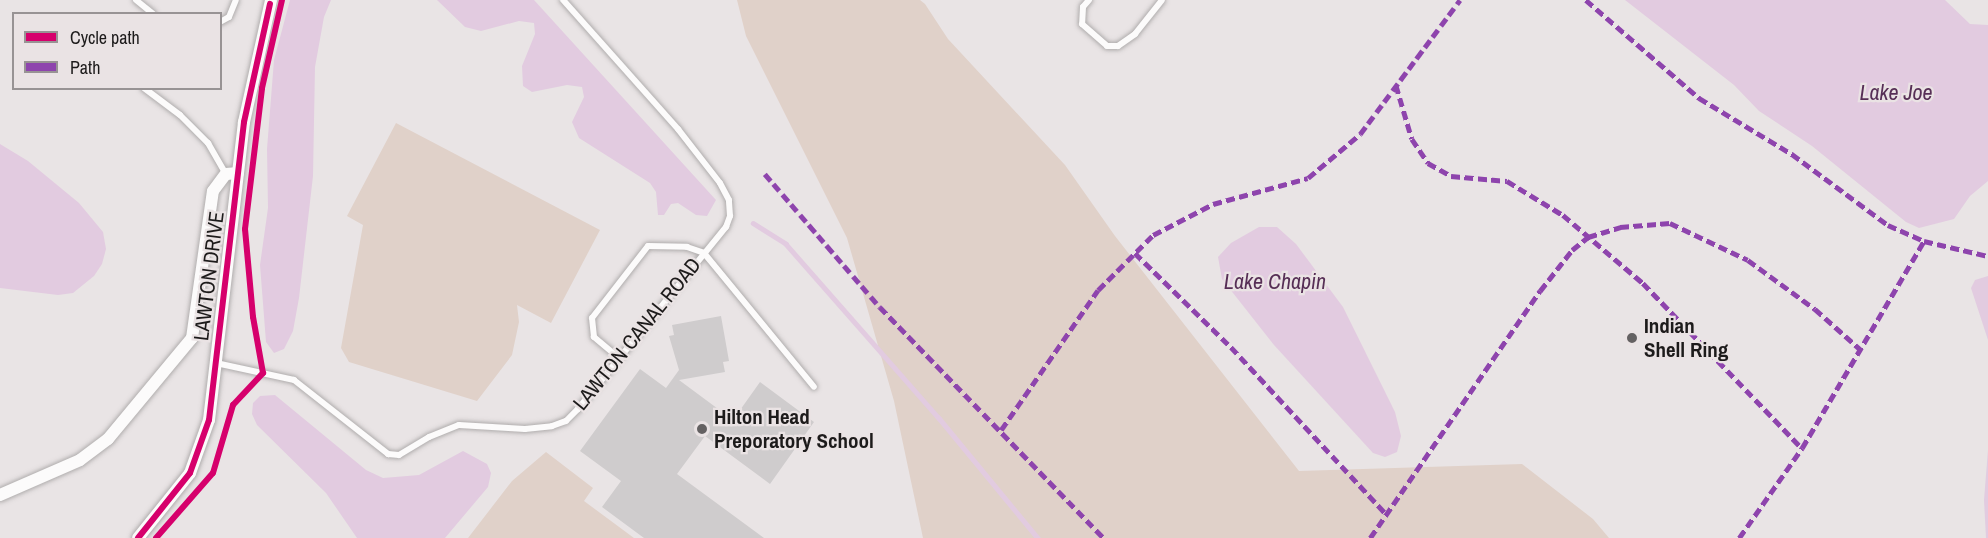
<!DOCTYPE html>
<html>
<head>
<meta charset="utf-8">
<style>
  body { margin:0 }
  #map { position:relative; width:1988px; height:538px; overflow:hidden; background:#e9e4e5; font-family:"Archivo Narrow",sans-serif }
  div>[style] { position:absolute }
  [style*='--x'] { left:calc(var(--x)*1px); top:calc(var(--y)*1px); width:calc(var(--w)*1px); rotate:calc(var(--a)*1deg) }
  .green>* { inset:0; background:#e0d1c9 }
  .water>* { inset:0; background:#e2cbe0 }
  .stream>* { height:4.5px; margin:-2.25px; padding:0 2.25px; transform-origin:2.25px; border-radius:2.25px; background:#e2cbe0 }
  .building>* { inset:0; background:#cfcccd }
  .roads { filter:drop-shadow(0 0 2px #b0adad) drop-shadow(0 0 2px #b0adad) }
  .lane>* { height:6px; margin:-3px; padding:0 3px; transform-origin:3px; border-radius:3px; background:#fcfbfb }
  .street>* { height:12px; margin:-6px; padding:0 6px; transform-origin:6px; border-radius:6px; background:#fcfbfb }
  .quiet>* { height:4.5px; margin-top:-2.25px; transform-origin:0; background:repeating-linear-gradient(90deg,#8e44ad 0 9px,transparent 0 13.5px) }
  .cycleway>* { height:6px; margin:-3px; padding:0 3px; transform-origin:3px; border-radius:3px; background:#d6006c }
  .dots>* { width:16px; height:16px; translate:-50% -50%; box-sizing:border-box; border:3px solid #eae3e4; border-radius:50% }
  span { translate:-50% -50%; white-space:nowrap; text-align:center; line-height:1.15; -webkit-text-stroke:4.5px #eae3e4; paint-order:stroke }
  .street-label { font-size:21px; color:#1d1b1b }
  .poi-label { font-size:21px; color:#1d1b1b; font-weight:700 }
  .left { translate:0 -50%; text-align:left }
  .water-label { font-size:22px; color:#572f56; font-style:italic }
  .legend { position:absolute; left:12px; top:12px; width:210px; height:78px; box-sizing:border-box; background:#eae3e4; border:2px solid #989394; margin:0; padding:8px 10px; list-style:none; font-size:18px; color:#1d1b1b }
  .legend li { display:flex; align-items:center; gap:12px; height:30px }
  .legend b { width:30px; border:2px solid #989394 }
</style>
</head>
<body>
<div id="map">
  <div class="green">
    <i style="clip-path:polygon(737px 0,920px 0,925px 4px,948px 39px,1065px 165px,1115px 236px,1299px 471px,1522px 464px,1593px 519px,1609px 538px,923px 538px,894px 401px,847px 238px,746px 36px)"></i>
    <i style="clip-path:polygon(396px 123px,600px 230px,551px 323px,517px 305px,519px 322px,512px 355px,477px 401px,349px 362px,341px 348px,363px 225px,347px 216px)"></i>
    <i style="clip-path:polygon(546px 452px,593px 488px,584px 501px,634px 538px,468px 538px,512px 481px)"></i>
  </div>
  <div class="water">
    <i style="clip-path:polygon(290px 0,331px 0,324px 17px,315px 67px,313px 176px,299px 298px,293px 331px,284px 349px,274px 353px,266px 342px,260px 265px,268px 208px,267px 149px,274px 60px)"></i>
    <i style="clip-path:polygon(437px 0,534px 0,716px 200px,707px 216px,696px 215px,678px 203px,671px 204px,664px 215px,658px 215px,656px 192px,650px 183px,579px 138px,572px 122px,584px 97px,582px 87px,567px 85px,532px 92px,523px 86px,522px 66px,535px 34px,534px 23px,519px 21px,481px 31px,465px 27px)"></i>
    <i style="clip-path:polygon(1625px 0,1945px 0,1970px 24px,1988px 25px,1988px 181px,1970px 196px,1954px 219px,1919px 228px,1906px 222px,1812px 146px,1759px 111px,1734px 85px)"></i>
    <i style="clip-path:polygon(0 144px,28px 161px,79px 203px,103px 232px,106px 249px,102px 264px,94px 276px,73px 293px,58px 295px,0 288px)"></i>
    <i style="clip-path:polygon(1259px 227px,1277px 227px,1296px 244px,1343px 307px,1395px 412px,1401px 436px,1397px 452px,1385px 457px,1373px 453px,1274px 345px,1222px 279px,1218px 257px,1231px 243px)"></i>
    <i style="clip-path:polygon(1988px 276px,1988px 340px,1971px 288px,1975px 280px)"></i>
    <i style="clip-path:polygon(275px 395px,366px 470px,383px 478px,419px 475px,463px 451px,487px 464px,491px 473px,488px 487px,445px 538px,357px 538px,326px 493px,257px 425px,252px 414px,253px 403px,260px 396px)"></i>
    <i style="clip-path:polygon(1988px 450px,1988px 538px,1986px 538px,1984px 500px)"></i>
  </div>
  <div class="stream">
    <i style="--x:753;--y:223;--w:39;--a:32"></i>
    <i style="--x:786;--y:244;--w:232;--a:48.7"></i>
    <i style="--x:939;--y:418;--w:156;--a:50.5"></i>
  </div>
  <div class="building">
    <i style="clip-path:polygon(721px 316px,729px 361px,723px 362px,725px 372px,679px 380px,733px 420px,760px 382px,814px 422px,770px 484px,705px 436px,677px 474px,764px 538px,644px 538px,602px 507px,621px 481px,580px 451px,640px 369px,666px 388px,679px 370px,669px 336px,674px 335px,672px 325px)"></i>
  </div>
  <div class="roads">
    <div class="lane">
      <i style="--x:136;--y:0;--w:22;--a:39"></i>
      <i style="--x:1089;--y:0;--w:9;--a:131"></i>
      <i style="--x:1083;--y:7;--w:17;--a:93"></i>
      <i style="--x:1082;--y:24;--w:33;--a:41"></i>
      <i style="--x:1107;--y:46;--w:11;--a:0"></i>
      <i style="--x:1118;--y:46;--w:21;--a:-35"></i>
      <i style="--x:1135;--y:34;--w:43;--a:-51.5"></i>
      <i style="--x:220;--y:22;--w:10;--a:-29"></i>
      <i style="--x:229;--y:17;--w:18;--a:-68"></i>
      <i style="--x:144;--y:88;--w:45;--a:36.9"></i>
      <i style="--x:180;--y:115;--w:40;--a:45"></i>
      <i style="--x:208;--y:143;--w:36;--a:60"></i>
      <i style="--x:619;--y:358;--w:33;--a:-140"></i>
      <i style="--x:594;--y:337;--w:19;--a:-96"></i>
      <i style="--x:592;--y:318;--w:91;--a:-52.1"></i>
      <i style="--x:648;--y:246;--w:39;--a:1"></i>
      <i style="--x:687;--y:247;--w:18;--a:19"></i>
      <i style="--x:704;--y:253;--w:173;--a:50.6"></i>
      <i style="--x:216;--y:363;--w:80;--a:12.3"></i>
      <i style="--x:294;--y:380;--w:120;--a:38.2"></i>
      <i style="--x:388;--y:454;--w:11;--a:5"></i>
      <i style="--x:399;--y:455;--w:35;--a:-31"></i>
      <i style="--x:429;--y:437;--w:32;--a:-22"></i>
      <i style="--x:459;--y:425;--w:66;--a:3.5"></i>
      <i style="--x:525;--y:429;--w:27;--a:-6"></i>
      <i style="--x:552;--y:426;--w:15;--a:-20"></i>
      <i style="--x:566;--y:421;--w:17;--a:-45"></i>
      <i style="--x:578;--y:409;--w:235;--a:-50.9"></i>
      <i style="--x:726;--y:227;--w:12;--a:-70"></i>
      <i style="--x:730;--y:216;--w:16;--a:-94"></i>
      <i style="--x:729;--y:200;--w:19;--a:-118"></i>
      <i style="--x:720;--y:183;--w:68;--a:-127.9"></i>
      <i style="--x:678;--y:129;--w:173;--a:-131.7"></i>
    </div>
    <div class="street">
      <i style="--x:0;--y:495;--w:87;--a:-23.6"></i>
      <i style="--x:80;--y:460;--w:35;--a:-37"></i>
      <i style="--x:108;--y:439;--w:131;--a:-50.3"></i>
      <i style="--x:192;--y:338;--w:148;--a:-81.9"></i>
      <i style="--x:213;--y:191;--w:21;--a:-53"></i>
      <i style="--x:226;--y:174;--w:12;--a:-5"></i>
      <i style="--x:138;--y:538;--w:83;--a:-51.3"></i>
      <i style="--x:190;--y:473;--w:56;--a:-70.3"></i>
      <i style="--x:209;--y:420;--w:300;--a:-83.3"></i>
      <i style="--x:244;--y:122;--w:125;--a:-77.5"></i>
    </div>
  </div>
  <div class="quiet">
    <i style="--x:1586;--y:0;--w:150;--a:40.9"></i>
    <i style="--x:1699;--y:98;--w:109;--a:31.1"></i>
    <i style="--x:1792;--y:154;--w:119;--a:36.5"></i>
    <i style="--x:1888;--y:225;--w:39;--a:24"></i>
    <i style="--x:1924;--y:241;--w:66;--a:13.2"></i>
    <i style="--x:1396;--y:85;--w:56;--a:73.5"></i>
    <i style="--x:1412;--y:139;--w:29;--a:56"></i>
    <i style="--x:1428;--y:163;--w:26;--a:29"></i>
    <i style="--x:1451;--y:176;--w:56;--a:5.1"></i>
    <i style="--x:1507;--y:181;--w:66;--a:31.3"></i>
    <i style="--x:1563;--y:215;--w:105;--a:40.4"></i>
    <i style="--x:1643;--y:283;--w:229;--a:46.1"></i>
    <i style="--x:765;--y:174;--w:176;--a:49.2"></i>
    <i style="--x:880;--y:307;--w:322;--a:45.9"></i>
    <i style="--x:1135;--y:253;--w:134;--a:44.4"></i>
    <i style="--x:1231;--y:347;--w:228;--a:47.1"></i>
    <i style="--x:1001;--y:430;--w:170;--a:-55.3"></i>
    <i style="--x:1098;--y:290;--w:78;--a:-45"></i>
    <i style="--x:1153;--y:235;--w:68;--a:-27.3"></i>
    <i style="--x:1213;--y:204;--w:98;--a:-15.3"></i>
    <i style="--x:1308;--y:178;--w:68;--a:-40.2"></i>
    <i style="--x:1360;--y:134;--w:167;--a:-53.3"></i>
    <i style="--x:1370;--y:538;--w:300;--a:-55.5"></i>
    <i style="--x:1540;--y:291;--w:52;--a:-52"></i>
    <i style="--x:1572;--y:250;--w:21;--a:-39"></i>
    <i style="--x:1588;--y:237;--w:34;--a:-17"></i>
    <i style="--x:1620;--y:227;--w:50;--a:-4.6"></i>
    <i style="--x:1670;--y:223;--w:86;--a:25.4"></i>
    <i style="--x:1748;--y:260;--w:83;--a:36.2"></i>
    <i style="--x:1815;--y:309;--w:62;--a:41.7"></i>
    <i style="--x:1739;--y:538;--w:110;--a:-55"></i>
    <i style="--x:1802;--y:448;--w:240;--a:-59.5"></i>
  </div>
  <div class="cycleway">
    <i style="--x:138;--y:538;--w:83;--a:-51.3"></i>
    <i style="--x:190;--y:473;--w:56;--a:-70.3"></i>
    <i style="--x:209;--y:420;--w:300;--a:-83.3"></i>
    <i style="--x:244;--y:122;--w:121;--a:-77.6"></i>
    <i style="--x:156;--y:538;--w:86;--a:-48.8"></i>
    <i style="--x:213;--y:473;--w:71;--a:-73.6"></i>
    <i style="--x:233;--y:405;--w:44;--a:-46.8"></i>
    <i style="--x:263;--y:373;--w:57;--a:-100.1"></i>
    <i style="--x:253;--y:317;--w:88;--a:-95.2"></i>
    <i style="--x:245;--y:229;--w:142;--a:-83.1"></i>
    <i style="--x:262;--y:88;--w:90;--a:-77.2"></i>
  </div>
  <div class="dots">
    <i style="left:1632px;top:338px;background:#646162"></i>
    <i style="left:702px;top:429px;background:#646162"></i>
  </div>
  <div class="street-label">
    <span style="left:209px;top:276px;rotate:-83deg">LAWTON DRIVE</span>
    <span style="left:637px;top:334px;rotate:-51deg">LAWTON CANAL ROAD</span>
  </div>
  <div class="poi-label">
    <span class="left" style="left:1644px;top:338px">Indian<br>Shell Ring</span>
    <span class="left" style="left:714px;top:429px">Hilton Head<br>Preporatory School</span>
  </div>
  <div class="water-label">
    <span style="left:1896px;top:93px">Lake Joe</span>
    <span style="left:1275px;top:282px">Lake Chapin</span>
  </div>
  <ul class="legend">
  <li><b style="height:8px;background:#d6006c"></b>Cycle path</li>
  <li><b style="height:8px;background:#8e44ad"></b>Path</li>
  </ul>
</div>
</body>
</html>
